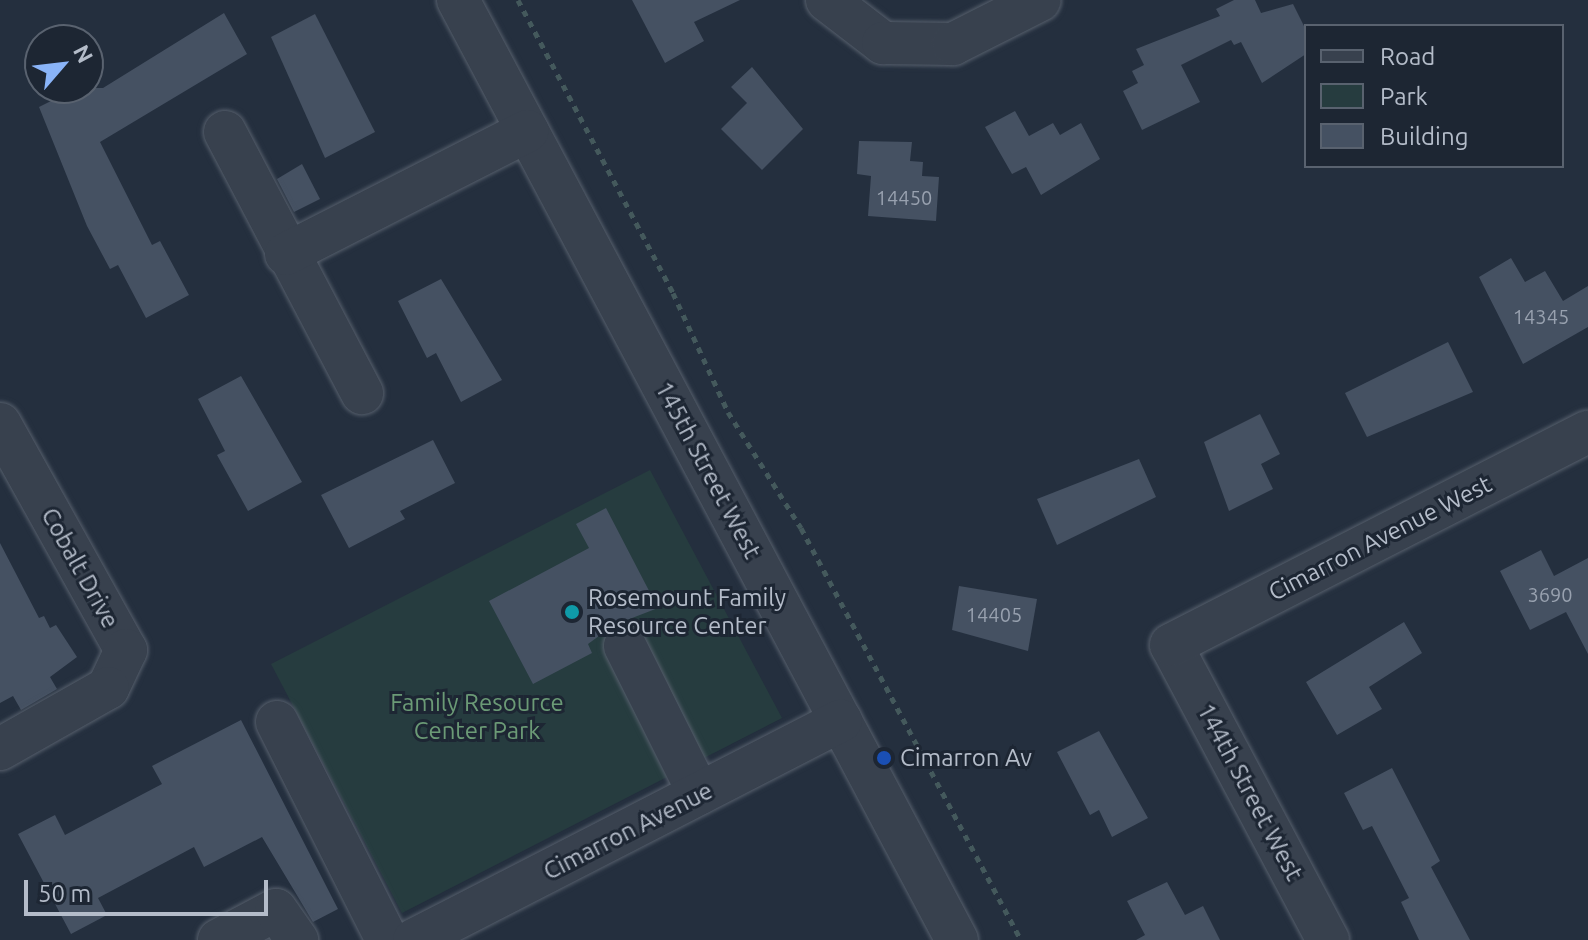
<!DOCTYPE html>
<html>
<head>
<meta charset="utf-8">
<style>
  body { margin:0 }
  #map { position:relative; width:1588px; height:940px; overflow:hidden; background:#242f3e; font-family:Ubuntu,sans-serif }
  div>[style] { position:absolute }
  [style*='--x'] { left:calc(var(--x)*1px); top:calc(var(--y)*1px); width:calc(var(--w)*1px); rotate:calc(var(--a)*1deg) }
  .green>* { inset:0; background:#263c3f }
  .building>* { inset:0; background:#455162 }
  .path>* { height:5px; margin-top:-2.5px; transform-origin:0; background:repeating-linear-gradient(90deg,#44595c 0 6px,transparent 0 12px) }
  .roads { filter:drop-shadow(0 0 2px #565f6c) drop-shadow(0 0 2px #565f6c) }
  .minor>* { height:42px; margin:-21px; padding:0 21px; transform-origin:21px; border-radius:21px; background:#38414e }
  .dots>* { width:22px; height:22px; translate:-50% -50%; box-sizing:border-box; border:4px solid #1d2633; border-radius:50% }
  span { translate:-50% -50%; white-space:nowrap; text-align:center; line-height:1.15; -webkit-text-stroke:6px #1d2633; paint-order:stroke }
  .number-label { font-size:20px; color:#98a1af }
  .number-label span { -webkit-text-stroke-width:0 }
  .street-label { font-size:24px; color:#b4bcc9 }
  .poi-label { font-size:24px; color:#b4bcc9 }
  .left { translate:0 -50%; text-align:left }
  .park-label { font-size:24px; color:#6b9a76 }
  .legend { position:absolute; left:1304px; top:24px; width:260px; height:144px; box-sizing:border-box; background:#1d2633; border:2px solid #59626f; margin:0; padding:10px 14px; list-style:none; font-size:24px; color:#b4bcc9 }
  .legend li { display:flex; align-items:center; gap:16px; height:40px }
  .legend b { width:40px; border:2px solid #59626f }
  .north { position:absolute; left:24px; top:24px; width:80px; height:80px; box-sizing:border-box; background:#1d2633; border:2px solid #59626f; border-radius:50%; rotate:62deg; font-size:22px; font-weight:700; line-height:32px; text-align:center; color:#b4bcc9 }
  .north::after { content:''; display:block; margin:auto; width:28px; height:36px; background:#8ab4f8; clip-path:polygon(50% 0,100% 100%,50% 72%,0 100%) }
  .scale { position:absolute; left:24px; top:880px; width:244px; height:36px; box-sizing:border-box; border:4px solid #b4bcc9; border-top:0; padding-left:10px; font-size:24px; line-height:28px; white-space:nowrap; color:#b4bcc9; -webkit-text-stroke:6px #1d2633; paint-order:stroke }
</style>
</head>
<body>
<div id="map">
  <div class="green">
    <i style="clip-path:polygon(650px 470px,782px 718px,402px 913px,271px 664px)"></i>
  </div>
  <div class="building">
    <i style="clip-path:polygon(632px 0,740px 0,694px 22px,704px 41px,665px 63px)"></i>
    <i style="clip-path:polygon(1234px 0,1255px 0,1261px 13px,1293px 4px,1306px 30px,1306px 54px,1262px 83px,1241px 42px,1234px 45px,1231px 40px,1181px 65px,1200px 102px,1142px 130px,1123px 91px,1138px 83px,1132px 71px,1144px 65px,1136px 49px,1220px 16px,1216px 9px)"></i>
    <i style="clip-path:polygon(224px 13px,247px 54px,100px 142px,152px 245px,160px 241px,189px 295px,146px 318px,118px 265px,110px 269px,87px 226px,39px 107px,77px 88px,103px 88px)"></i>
    <i style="clip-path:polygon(315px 14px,375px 132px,325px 158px,271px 37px)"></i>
    <i style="clip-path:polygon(752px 67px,803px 129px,762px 170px,721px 129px,747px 103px,731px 87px)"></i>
    <i style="clip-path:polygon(1015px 111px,1029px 136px,1053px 123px,1060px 135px,1081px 123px,1100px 159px,1041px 195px,1026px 167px,1012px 174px,985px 127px)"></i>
    <i style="clip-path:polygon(859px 141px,912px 142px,910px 161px,923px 162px,922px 176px,939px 177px,936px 221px,868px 216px,871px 176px,857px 174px)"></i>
    <i style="clip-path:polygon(302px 164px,320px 199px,294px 212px,277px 179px)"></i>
    <i style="clip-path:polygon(1511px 258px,1525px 282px,1545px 271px,1563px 301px,1588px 286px,1588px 327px,1523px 364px,1479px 277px)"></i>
    <i style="clip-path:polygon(441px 279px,502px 380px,461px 402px,436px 353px,427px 358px,398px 301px)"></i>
    <i style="clip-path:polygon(1448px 342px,1473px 392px,1367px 437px,1345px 393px)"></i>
    <i style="clip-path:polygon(241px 376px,302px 482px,248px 511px,217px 455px,225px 451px,198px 399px)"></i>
    <i style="clip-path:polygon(1260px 414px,1280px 454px,1261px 464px,1273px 489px,1229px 511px,1204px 442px)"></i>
    <i style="clip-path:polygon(433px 440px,455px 483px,400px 511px,405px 519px,349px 548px,321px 495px)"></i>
    <i style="clip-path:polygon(1139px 459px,1156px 497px,1057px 545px,1037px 499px)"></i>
    <i style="clip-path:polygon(606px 508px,658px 608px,614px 625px,588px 644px,592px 653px,533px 684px,489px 601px,589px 548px,576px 524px)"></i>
    <i style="clip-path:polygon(0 543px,39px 618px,44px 616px,50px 628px,56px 625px,77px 657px,50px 677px,57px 689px,21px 710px,13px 696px,0 703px)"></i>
    <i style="clip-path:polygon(1541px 550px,1554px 576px,1588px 558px,1588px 654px,1566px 612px,1530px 630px,1500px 571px)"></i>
    <i style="clip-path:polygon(959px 586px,1037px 599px,1028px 651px,952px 630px)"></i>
    <i style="clip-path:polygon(1404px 622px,1422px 653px,1369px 687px,1382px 709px,1337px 735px,1306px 682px)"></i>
    <i style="clip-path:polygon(241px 720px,338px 909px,313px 922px,262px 837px,204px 867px,194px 847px,98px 898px,107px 915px,71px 934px,18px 834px,55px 815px,65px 835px,162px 784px,152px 766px)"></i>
    <i style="clip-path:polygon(1099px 731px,1148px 818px,1112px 837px,1099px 810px,1090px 815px,1057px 752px)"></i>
    <i style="clip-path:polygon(1392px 768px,1440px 861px,1431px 867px,1470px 940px,1419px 940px,1401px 902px,1409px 898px,1372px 826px,1363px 830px,1344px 793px)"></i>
    <i style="clip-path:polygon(1167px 882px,1185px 915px,1203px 906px,1220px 940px,1136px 940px,1145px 935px,1127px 901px)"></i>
  </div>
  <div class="path">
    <i style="--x:518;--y:0;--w:331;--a:62.1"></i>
    <i style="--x:673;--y:293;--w:131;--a:65.2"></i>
    <i style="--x:728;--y:412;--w:137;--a:57.8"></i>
    <i style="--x:801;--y:528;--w:467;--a:61.9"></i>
  </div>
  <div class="roads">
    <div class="minor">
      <i style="--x:458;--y:0;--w:1064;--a:62.04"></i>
      <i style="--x:827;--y:0;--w:71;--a:37.5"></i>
      <i style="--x:883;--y:43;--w:70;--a:0.8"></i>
      <i style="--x:953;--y:44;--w:97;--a:-26.8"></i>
      <i style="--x:225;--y:132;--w:295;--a:62.3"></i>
      <i style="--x:286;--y:254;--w:271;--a:-27"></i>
      <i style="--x:0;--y:424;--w:259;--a:60.9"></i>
      <i style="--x:126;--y:650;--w:42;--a:115.3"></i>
      <i style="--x:108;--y:688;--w:124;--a:150.5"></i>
      <i style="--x:625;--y:646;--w:165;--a:63.4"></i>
      <i style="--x:277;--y:722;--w:244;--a:63.2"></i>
      <i style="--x:219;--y:940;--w:64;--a:-27.8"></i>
      <i style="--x:276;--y:910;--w:37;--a:55"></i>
      <i style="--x:414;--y:940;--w:480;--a:-27.2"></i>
      <i style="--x:1328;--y:940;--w:334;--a:-118"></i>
      <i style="--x:1171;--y:645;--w:468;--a:-27.1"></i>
    </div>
  </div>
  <div class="dots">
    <i style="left:572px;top:612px;background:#0f9aa8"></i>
    <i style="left:884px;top:758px;background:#1a4fb4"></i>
  </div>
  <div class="number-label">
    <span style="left:904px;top:197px">14450</span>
    <span style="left:1541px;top:316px">14345</span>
    <span style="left:1550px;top:594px">3690</span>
    <span style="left:994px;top:614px">14405</span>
  </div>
  <div class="street-label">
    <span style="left:708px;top:470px;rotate:62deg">145th Street West</span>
    <span style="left:1380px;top:538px;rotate:-27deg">Cimarron Avenue West</span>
    <span style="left:80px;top:568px;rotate:61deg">Cobalt Drive</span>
    <span style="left:1250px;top:792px;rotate:62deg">144th Street West</span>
    <span style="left:628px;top:831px;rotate:-27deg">Cimarron Avenue</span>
  </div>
  <div class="poi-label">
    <span class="left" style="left:588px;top:612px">Rosemount Family<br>Resource Center</span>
    <span class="left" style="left:900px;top:758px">Cimarron Av</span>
  </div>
  <div class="park-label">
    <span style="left:477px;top:717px">Family Resource<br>Center Park</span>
  </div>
  <ul class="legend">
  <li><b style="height:10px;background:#38414e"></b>Road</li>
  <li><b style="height:22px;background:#263c3f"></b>Park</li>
  <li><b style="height:22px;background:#455162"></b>Building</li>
  </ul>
  <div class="north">N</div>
  <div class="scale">50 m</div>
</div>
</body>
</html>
